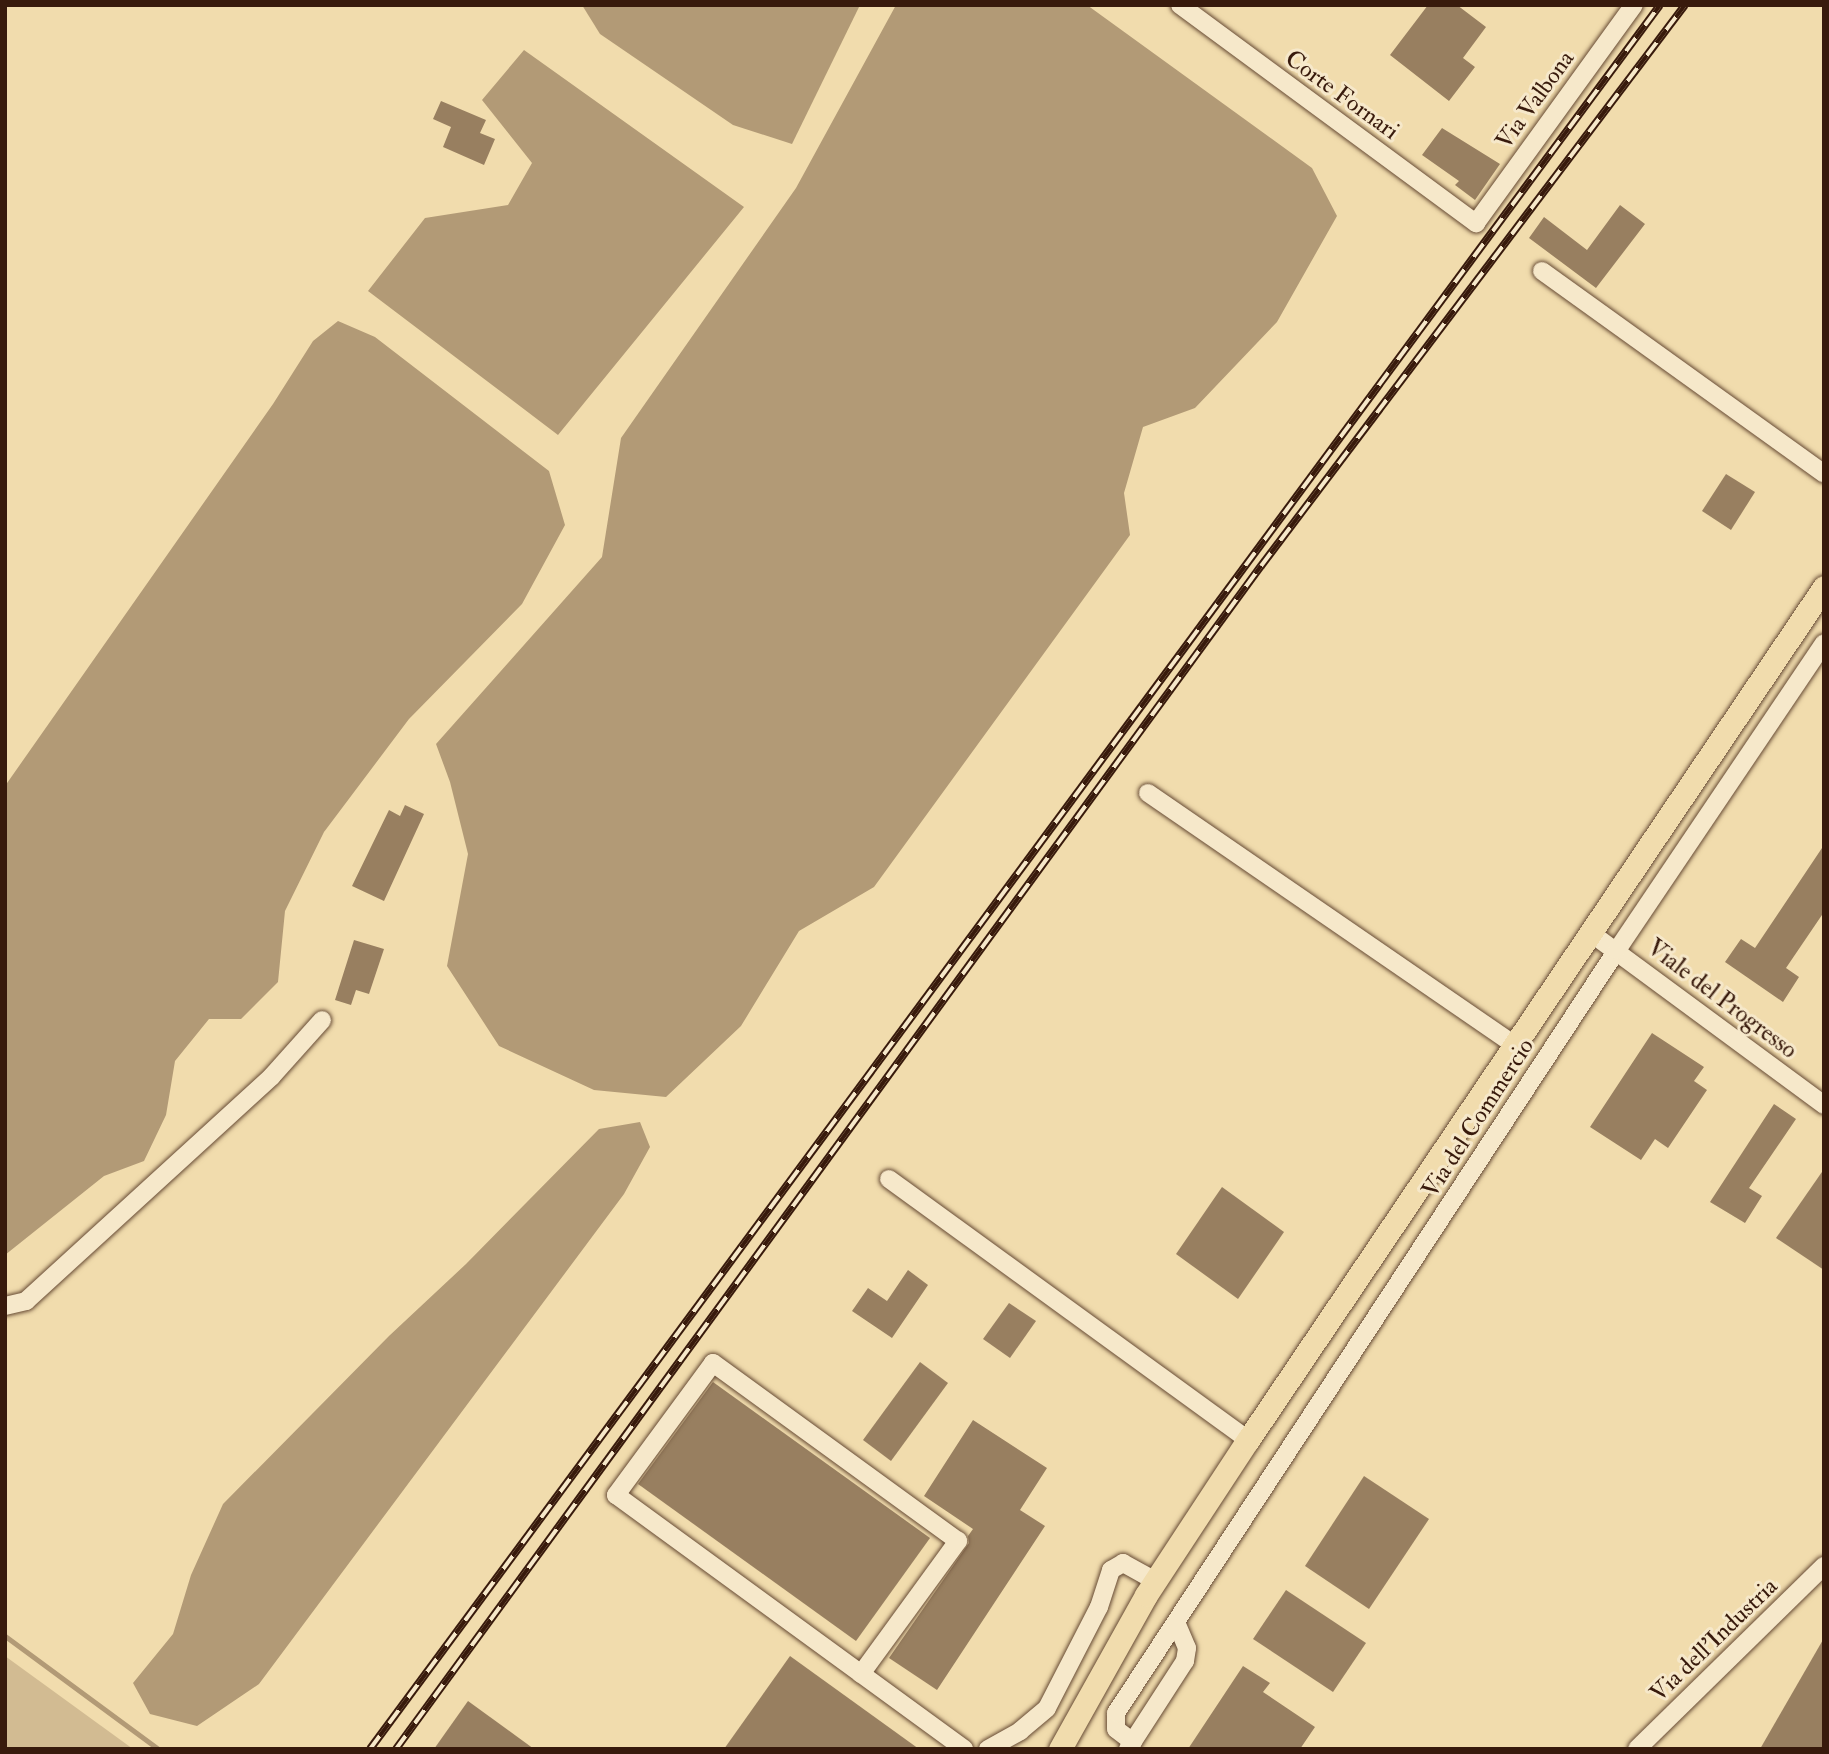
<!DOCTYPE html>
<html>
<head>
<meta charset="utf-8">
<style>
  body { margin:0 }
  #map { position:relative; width:1829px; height:1754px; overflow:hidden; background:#f1dcad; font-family:"IM FELL Double Pica",serif }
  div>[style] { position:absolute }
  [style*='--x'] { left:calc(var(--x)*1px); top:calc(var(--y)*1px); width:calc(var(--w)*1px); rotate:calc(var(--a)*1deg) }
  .green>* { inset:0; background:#d2bb92 }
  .water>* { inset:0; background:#b29a76 }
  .stream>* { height:5px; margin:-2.5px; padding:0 2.5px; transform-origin:2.5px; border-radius:2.5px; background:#b29a76 }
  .building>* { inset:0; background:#987f60 }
  .roads { filter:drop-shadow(0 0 2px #664a34) drop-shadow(0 0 2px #664a34) }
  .minor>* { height:18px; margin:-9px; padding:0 9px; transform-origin:9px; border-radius:9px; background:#f6e8ca }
  .major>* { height:23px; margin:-11.5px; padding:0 11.5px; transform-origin:11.5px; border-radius:11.5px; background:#f1dcad }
  .rail>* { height:8px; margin-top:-4px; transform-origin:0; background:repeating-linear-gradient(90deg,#f6e8ca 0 16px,#381a0c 0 32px); box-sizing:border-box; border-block:2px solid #381a0c }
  span { translate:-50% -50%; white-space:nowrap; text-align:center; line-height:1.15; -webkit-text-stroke:6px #f6e8ca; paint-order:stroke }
  .street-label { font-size:24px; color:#381a0c }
  .frame { position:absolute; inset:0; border:7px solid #381a0c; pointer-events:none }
</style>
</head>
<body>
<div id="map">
  <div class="green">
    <i style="clip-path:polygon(5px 1656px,133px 1749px,5px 1749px)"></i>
  </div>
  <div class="water">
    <i style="clip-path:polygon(582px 5px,860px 5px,792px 144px,733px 125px,600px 34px)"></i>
    <i style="clip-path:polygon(896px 5px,1087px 5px,1312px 168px,1337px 216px,1277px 322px,1195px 408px,1143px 427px,1124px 493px,1130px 535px,874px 887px,799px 931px,741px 1026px,666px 1097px,594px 1090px,499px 1046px,447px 966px,468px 854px,450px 782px,436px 744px,602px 557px,621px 438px,796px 188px)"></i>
    <i style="clip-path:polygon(524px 50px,744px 207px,558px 435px,368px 291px,425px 218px,508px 205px,532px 163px,482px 100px)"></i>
    <i style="clip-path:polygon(338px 321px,375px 337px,549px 471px,565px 525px,522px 604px,409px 719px,324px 832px,285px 911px,278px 982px,241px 1019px,209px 1019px,175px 1061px,166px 1115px,144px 1161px,104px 1176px,5px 1255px,5px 786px,273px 404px,313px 341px)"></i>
    <i style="clip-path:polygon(640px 1122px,650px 1147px,624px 1194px,259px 1684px,197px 1726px,150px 1714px,133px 1683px,173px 1634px,191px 1575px,223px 1504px,389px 1336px,466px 1264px,599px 1129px)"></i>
  </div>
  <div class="stream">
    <i style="--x:5;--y:1636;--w:190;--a:36.4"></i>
  </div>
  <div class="building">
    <i style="clip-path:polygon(1428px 5px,1457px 5px,1486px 27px,1463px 58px,1475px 67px,1449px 101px,1390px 55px)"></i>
    <i style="clip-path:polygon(441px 101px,486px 120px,480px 133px,495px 139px,484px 165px,443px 147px,451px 127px,433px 119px)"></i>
    <i style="clip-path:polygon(1442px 128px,1500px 164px,1475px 200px,1455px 185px,1459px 181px,1422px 155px)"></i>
    <i style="clip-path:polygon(1620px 205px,1645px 224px,1596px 288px,1529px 238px,1544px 217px,1587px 250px)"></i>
    <i style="clip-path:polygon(1726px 474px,1755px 492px,1731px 530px,1702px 511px)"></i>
    <i style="clip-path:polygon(405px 805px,424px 814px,384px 901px,352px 886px,389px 810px,400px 816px)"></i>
    <i style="clip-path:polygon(1824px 845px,1824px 912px,1786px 968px,1799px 977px,1783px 1002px,1725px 962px,1741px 939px,1755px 948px)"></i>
    <i style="clip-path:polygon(354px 940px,384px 949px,369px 994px,356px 990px,351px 1005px,335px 1000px)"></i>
    <i style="clip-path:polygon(1652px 1033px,1704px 1067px,1694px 1081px,1707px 1090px,1668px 1148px,1655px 1139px,1641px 1160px,1590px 1127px)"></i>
    <i style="clip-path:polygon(1774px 1104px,1796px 1119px,1749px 1188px,1762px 1196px,1745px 1223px,1710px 1202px)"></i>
    <i style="clip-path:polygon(1824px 1169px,1824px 1270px,1776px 1238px)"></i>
    <i style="clip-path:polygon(1222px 1187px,1284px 1232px,1238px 1299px,1176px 1254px)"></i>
    <i style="clip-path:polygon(908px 1270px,928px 1285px,892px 1338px,852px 1311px,868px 1288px,887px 1301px)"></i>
    <i style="clip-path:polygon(1009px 1303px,1036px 1321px,1010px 1358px,983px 1339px)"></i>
    <i style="clip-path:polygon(920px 1362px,948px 1383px,891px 1461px,863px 1440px)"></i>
    <i style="clip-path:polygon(713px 1382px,930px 1538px,856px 1641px,638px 1484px)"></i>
    <i style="clip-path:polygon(973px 1420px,1047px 1468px,1020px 1510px,1045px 1526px,937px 1690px,889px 1658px,969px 1543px,968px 1536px,973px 1529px,924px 1496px)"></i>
    <i style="clip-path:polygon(1364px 1476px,1429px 1519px,1369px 1609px,1305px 1566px)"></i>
    <i style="clip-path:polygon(1286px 1590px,1366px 1643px,1333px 1692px,1253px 1639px)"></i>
    <i style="clip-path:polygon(1824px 1638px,1824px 1749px,1760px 1749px)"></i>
    <i style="clip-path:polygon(790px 1656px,919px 1749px,724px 1749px)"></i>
    <i style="clip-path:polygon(1243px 1666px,1270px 1683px,1263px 1692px,1315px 1727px,1300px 1749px,1188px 1749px)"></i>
    <i style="clip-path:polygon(468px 1701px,534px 1749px,434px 1749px)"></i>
  </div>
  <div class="roads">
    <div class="minor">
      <i style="--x:1180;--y:5;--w:368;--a:36.4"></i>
      <i style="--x:1476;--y:223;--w:269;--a:-54.1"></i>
      <i style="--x:1542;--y:271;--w:347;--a:35.7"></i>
      <i style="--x:1148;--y:793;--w:444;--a:34.5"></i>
      <i style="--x:1591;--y:933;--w:290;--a:36.4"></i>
      <i style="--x:889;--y:1179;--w:444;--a:36"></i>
      <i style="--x:5;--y:1306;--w:22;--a:-13"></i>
      <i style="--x:26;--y:1301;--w:333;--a:-42.4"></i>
      <i style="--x:272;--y:1076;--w:75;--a:-48.2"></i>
      <i style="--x:861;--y:1674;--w:165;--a:-53.9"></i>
      <i style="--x:958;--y:1541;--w:303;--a:-144"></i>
      <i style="--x:713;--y:1363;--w:164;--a:126.3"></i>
      <i style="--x:616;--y:1495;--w:431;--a:36.1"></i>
      <i style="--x:1133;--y:1742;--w:21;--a:-143"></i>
      <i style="--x:1116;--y:1729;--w:16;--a:-90"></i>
      <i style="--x:1116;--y:1713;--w:913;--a:-56.71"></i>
      <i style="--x:1617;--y:950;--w:370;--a:-56"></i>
      <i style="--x:988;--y:1749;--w:37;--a:-29"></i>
      <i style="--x:1020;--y:1731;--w:35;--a:-40"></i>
      <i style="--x:1047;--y:1708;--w:114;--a:-62.8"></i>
      <i style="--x:1099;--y:1607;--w:39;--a:-72"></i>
      <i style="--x:1111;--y:1570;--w:14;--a:-30"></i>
      <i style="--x:1123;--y:1563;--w:38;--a:29"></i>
      <i style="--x:1128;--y:1749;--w:105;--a:-57.1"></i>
      <i style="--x:1185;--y:1661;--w:13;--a:-81"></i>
      <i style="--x:1187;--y:1648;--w:28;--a:-113"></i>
      <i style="--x:1637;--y:1749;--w:262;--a:-44.4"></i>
    </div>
    <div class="major">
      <i style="--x:1060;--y:1749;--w:176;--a:-60.8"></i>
      <i style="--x:1146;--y:1595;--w:186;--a:-56.7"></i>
      <i style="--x:1248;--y:1440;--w:1029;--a:-55.97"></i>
    </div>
  </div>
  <div class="rail">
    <i style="--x:370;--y:1749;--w:2169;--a:-53.51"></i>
    <i style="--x:396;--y:1749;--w:1466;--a:-53.83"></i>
    <i style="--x:1261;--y:566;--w:703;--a:-52.92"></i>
  </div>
  <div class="street-label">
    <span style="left:1342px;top:95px;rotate:36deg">Corte Fornari</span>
    <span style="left:1535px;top:100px;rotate:-54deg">Via Valbona</span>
    <span style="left:1722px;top:999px;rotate:37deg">Viale del Progresso</span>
    <span style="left:1478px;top:1118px;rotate:-57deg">Via del Commercio</span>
    <span style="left:1714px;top:1640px;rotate:-44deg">Via dell'Industria</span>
  </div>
  <div class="frame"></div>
</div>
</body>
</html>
